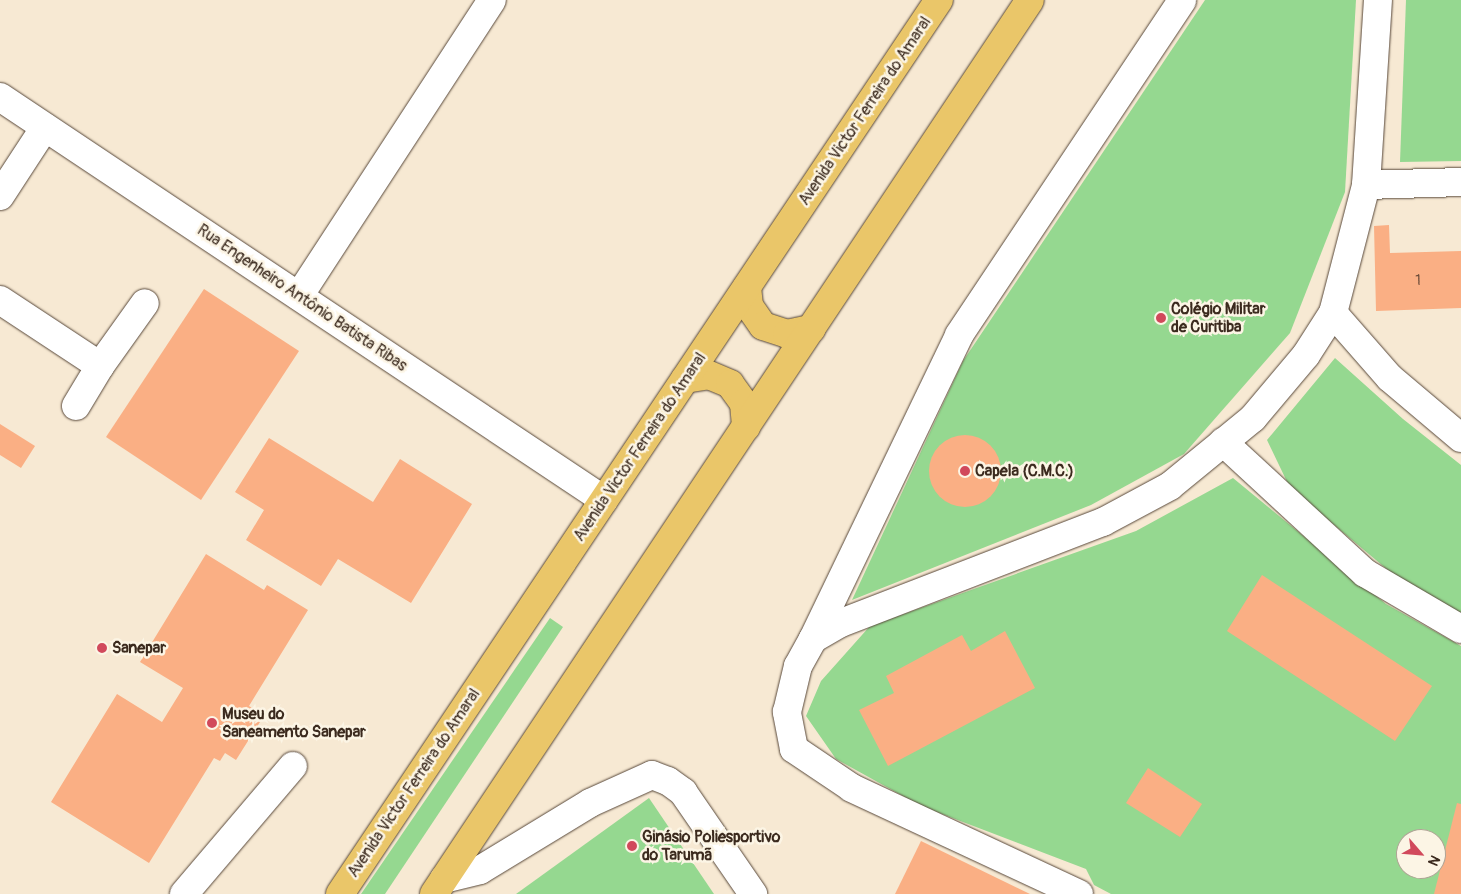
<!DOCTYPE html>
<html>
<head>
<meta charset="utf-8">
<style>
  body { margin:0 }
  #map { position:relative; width:1461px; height:894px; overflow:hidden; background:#f7e9d3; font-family:Pangolin,sans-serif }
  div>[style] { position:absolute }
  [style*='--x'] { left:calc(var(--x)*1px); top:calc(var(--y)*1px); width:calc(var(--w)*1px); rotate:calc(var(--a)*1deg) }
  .green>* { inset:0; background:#95d890 }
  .building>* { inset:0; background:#faaf84 }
  .round { border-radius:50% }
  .roads { filter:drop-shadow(0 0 1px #574739) drop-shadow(0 0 1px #574739) }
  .minor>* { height:28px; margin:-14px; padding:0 14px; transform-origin:14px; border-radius:14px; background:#fff }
  .highway>* { height:28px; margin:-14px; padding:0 14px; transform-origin:14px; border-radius:14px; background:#eac669 }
  .dots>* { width:14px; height:14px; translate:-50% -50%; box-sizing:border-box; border:2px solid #fcf5e5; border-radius:50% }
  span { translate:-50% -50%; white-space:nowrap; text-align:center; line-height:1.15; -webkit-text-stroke:5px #fcf5e5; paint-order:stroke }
  .number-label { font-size:14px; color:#6b4b38 }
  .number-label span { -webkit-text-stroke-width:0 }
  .street-label { font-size:16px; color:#3b2a1e }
  .poi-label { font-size:16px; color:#3b2a1e; font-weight:700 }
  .left { translate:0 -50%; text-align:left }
  .north { position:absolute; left:1396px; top:829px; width:50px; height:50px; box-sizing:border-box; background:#fcf5e5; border:1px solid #afa495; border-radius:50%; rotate:117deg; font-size:14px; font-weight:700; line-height:20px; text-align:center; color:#3b2a1e }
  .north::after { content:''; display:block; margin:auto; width:18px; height:22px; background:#d1495b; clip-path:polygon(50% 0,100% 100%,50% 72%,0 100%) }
</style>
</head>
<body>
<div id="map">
  <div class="green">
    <i style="clip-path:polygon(1205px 0,1356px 0,1345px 192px,1290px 333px,1184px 454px,1091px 505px,852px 600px,963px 361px)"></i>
    <i style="clip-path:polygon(1406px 0,1461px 0,1461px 161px,1400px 162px)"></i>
    <i style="clip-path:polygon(1335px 358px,1403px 419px,1461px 465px,1461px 613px,1401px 581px,1290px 488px,1267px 440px)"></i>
    <i style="clip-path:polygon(evenodd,1233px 478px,1386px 604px,1461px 646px,1461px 894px,1111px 894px,1094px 885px,1086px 869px,921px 806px,836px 759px,806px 716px,821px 681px,870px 626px,1136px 531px,1233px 478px,1406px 839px,1436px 839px,1436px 869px,1406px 869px,1406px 839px)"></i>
    <i style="clip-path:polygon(550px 618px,563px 627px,385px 894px,361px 894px)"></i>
    <i style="clip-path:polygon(649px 798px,714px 894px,516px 894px)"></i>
  </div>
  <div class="building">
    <i style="clip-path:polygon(1389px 225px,1390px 253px,1461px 251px,1461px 308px,1376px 311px,1374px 226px)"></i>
    <i style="clip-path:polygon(204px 289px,299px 351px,201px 500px,106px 437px)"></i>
    <i style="clip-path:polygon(0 424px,35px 446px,21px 468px,0 455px)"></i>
    <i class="round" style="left:929px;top:435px;width:72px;height:72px"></i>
    <i style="clip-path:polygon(269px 438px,373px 502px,400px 459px,472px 504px,411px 603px,338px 559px,321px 586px,246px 540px,264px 510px,235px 492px)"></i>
    <i style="clip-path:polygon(206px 554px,264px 590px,267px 585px,308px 610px,249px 706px,252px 708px,248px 715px,260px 722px,236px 760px,225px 753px,220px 761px,214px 758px,149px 863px,51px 802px,117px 694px,162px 722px,183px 688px,140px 662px)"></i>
    <i style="clip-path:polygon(1262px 575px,1432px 686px,1395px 741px,1227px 631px)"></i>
    <i style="clip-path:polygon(1005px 631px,1035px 688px,888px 766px,859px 710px,894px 693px,886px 676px,962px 635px,971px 651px)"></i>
    <i style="clip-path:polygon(1148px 768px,1202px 804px,1180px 837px,1126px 803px)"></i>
    <i style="clip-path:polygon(1457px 803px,1461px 804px,1461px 894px,1434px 894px)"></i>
    <i style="clip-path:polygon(921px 841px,1030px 894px,895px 894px)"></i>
  </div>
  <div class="roads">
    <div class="minor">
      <i style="--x:0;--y:97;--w:726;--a:33.71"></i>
      <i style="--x:1366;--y:185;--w:95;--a:-1.8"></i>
      <i style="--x:0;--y:196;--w:82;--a:-56.9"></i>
      <i style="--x:299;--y:296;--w:353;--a:-56.9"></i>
      <i style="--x:0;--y:300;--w:120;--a:33.4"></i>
      <i style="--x:100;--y:366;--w:77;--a:-54.5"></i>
      <i style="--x:1333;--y:313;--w:86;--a:48.8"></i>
      <i style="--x:1390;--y:378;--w:93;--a:40.2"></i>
      <i style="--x:76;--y:406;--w:47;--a:-59"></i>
      <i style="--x:1223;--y:442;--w:193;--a:42.7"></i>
      <i style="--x:1365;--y:573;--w:111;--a:30.3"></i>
      <i style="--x:813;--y:639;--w:337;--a:-64.3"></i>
      <i style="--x:959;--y:335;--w:402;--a:-56.3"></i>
      <i style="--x:444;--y:879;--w:37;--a:-14"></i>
      <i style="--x:480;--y:870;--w:129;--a:-31.3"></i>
      <i style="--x:590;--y:803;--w:68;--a:-24.3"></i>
      <i style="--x:652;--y:775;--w:17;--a:21"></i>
      <i style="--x:668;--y:781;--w:19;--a:36"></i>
      <i style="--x:683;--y:792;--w:124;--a:55.5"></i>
      <i style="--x:184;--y:894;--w:168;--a:-49.6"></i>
      <i style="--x:1079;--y:894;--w:251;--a:-155"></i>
      <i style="--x:852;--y:788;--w:70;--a:-146.1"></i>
      <i style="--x:794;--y:749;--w:38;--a:-101"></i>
      <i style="--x:787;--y:712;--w:47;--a:-76.6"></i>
      <i style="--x:798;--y:666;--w:31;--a:-61"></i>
      <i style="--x:813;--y:639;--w:32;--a:-30"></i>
      <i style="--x:841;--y:623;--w:281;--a:-21.1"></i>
      <i style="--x:1103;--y:522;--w:76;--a:-28.2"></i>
      <i style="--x:1170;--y:486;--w:107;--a:-39.3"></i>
      <i style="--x:1253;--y:418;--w:82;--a:-49.9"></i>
      <i style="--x:1306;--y:355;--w:50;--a:-57.3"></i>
      <i style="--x:1333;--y:313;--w:132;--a:-75.5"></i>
      <i style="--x:1366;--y:185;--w:185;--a:-86.3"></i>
    </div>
    <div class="highway">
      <i style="--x:747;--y:287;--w:19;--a:84"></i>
      <i style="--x:749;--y:306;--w:24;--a:55"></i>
      <i style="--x:763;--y:326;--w:25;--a:18"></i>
      <i style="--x:787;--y:334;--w:25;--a:-12"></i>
      <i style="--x:685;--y:379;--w:24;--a:-9"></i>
      <i style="--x:709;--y:375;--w:23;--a:23"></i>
      <i style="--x:730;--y:384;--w:24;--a:54"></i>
      <i style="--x:744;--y:403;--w:24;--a:85"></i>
      <i style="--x:340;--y:894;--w:1076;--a:-56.18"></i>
      <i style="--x:434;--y:894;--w:1074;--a:-56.31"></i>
    </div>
  </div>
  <div class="dots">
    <i style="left:1161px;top:318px;background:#d1495b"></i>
    <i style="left:965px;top:471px;background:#d1495b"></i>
    <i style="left:102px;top:648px;background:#d1495b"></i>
    <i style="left:212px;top:723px;background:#d1495b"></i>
    <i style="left:632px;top:846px;background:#d1495b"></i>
  </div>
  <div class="number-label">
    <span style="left:1418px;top:281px">1</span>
  </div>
  <div class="street-label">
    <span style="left:865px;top:111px;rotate:-56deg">Avenida Victor Ferreira do Amaral</span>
    <span style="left:302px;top:298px;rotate:34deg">Rua Engenheiro Antônio Batista Ribas</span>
    <span style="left:640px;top:447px;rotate:-56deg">Avenida Victor Ferreira do Amaral</span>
    <span style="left:414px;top:783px;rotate:-56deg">Avenida Victor Ferreira do Amaral</span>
  </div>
  <div class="poi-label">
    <span class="left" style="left:1171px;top:318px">Colégio Militar<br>de Curitiba</span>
    <span class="left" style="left:975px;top:471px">Capela (C.M.C.)</span>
    <span class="left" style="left:112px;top:648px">Sanepar</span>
    <span class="left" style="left:222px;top:723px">Museu do<br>Saneamento Sanepar</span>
    <span class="left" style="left:642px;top:846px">Ginásio Poliesportivo<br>do Tarumã</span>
  </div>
  <div class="north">N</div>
</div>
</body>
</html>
